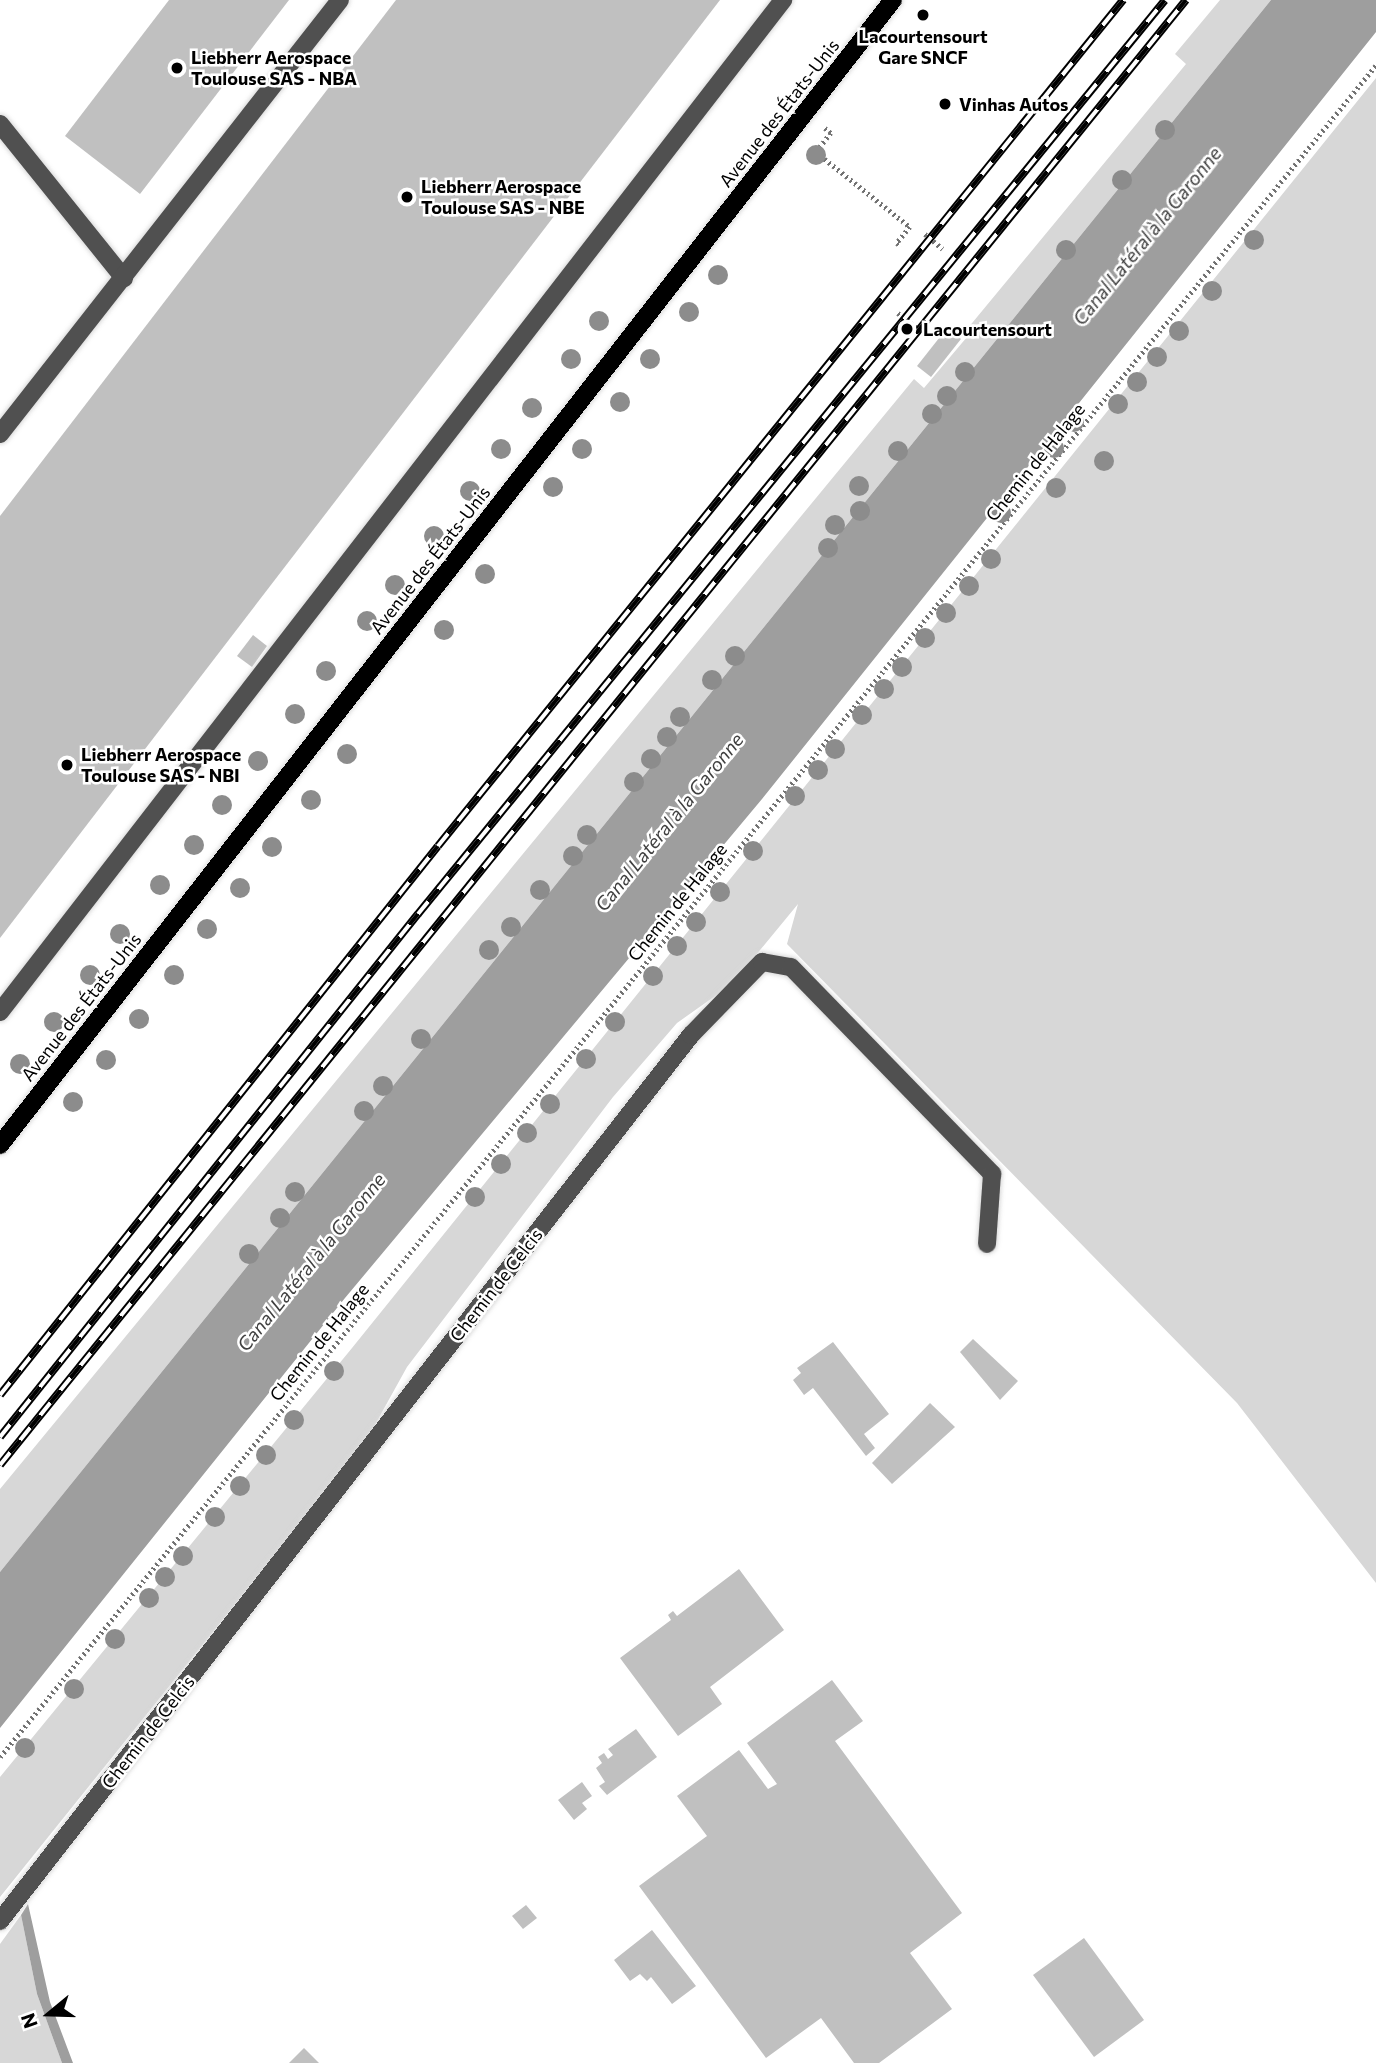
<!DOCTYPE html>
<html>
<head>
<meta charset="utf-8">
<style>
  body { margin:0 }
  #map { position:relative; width:1376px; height:2063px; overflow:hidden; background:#fff; font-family:Commissioner,sans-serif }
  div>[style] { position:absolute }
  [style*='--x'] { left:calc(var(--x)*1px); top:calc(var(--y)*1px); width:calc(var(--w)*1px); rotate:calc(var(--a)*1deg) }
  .green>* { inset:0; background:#d7d7d7 }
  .water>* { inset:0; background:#9e9e9e }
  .building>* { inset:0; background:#c0c0c0 }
  .path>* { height:4.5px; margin-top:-2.25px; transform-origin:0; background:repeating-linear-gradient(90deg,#727272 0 2px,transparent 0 5.5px) }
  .roads { filter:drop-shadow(0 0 2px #dbdbdb) drop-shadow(0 0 2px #dbdbdb) }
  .minor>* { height:18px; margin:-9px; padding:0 9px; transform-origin:9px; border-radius:9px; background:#505050 }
  .major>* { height:18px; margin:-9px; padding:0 9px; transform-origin:9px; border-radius:9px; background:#000 }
  .rail>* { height:8px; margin-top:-4px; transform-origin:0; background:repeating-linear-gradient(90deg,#fff 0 16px,#000 0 32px); box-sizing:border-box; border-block:2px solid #000 }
  .trees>* { width:20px; height:20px; margin:-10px; border-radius:50%; background:#8c8c8c }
  .dots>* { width:19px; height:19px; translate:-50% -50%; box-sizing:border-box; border:4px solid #fff; border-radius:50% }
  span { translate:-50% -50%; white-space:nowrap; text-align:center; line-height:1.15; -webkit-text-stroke:5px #fff; paint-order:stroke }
  .poi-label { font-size:18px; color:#000; font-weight:700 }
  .left { translate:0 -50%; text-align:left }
  .street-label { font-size:18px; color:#000 }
  .water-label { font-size:19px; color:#3f3f3f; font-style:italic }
  .north { position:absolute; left:14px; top:1979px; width:70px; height:70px; -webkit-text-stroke:5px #fff; paint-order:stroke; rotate:251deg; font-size:19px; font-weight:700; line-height:28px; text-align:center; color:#000 }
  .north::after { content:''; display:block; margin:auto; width:24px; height:32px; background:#000; clip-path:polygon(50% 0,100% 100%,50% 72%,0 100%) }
</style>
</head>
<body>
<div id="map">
  <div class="green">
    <i style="clip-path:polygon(1220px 0,1271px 0,0 1572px,0 1489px,914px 379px,924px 388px,967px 337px,963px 334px,1186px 64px,1175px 54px)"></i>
    <i style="clip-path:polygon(1376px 78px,1376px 1583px,1237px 1403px,787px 944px,798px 904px,732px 984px,677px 1023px,613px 1097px,407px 1367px,366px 1441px,0 1897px,0 1777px,352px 1348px)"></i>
    <i style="clip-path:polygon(21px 1915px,37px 1994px,62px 2063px,0 2063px,0 1944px)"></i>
  </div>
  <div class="water">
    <i style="clip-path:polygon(1271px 0,1376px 0,1376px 32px,762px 799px,345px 1298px,0 1728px,0 1572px)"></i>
    <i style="clip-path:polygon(28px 1904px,50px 2002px,73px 2063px,62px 2063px,37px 1994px,21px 1915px)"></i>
  </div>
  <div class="building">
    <i style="clip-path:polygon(169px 0,289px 0,140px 194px,65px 136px)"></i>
    <i style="clip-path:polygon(396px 0,720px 0,0 938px,0 516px)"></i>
    <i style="clip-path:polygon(947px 328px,961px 339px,931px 377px,917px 366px)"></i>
    <i style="clip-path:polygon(253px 635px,267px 646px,252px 667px,237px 656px)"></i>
    <i style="clip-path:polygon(973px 1339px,1018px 1381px,1000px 1400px,960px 1352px)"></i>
    <i style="clip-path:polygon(833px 1342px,889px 1414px,864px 1434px,875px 1448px,866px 1456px,813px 1388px,804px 1395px,793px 1380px,801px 1373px,797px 1368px)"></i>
    <i style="clip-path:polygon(930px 1403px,955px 1427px,892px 1484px,872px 1463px)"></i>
    <i style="clip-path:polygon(739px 1569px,784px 1630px,710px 1687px,722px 1704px,678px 1736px,620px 1658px,671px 1620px,668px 1615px,673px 1611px,677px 1616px)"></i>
    <i style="clip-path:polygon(832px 1680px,863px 1721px,835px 1741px,962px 1913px,910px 1953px,952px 2009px,879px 2063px,854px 2063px,821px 2018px,766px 2058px,639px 1886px,707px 1836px,677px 1796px,739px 1750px,768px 1789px,777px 1784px,747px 1743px)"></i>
    <i style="clip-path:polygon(636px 1729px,657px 1757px,607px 1795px,599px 1786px,605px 1782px,596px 1768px,602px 1763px,598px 1757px,604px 1753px,608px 1759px,613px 1755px,608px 1749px)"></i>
    <i style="clip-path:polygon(582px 1782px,592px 1796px,582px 1803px,587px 1809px,574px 1820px,558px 1800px)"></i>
    <i style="clip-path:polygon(526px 1905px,537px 1918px,523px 1929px,512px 1916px)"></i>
    <i style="clip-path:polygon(652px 1930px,696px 1986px,672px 2004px,651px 1977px,647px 1981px,640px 1974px,630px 1981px,614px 1960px)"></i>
    <i style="clip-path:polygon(1084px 1938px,1144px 2020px,1094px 2057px,1033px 1975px)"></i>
    <i style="clip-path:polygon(304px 2048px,319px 2063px,289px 2063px)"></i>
  </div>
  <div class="path">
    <i style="--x:825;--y:128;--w:8;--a:40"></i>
    <i style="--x:831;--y:133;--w:24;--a:128"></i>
    <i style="--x:816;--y:152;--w:120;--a:38.6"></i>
    <i style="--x:910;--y:227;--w:21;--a:129"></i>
    <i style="--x:897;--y:243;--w:5;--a:37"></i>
    <i style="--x:925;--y:234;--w:23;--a:40"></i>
    <i style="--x:898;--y:313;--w:36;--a:38"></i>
    <i style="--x:0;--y:1757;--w:2181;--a:-50.88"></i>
  </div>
  <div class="roads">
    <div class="minor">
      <i style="--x:0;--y:124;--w:198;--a:51.2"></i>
      <i style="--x:0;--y:434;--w:551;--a:-51.92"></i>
      <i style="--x:0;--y:1012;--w:1280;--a:-52.27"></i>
      <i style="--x:0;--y:1921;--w:1124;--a:-52.05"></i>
      <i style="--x:691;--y:1035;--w:102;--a:-45.8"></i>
      <i style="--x:762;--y:962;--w:29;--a:10"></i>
      <i style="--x:791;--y:967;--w:289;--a:45.8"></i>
      <i style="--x:992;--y:1174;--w:70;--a:94.1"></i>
    </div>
    <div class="major">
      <i style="--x:0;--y:1145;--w:1452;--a:-52.05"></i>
    </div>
  </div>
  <div class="rail">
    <i style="--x:0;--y:1395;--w:702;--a:-51.42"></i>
    <i style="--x:438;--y:846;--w:1089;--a:-51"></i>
    <i style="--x:0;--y:1437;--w:670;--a:-51.37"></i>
    <i style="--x:418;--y:914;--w:1180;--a:-50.74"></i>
    <i style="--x:0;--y:1465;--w:1885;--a:-51.01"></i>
  </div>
  <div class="trees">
    <i style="left:1165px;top:130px"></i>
    <i style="left:816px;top:155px"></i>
    <i style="left:1122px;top:180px"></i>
    <i style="left:1254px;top:240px"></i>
    <i style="left:1066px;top:250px"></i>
    <i style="left:718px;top:275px"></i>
    <i style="left:1212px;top:291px"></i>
    <i style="left:689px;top:312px"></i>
    <i style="left:599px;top:321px"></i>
    <i style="left:1179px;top:331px"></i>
    <i style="left:1157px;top:357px"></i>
    <i style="left:571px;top:359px"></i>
    <i style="left:650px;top:359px"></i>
    <i style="left:965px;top:372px"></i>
    <i style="left:1137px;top:382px"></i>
    <i style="left:947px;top:396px"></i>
    <i style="left:620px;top:402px"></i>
    <i style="left:1118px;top:404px"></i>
    <i style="left:532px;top:408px"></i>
    <i style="left:932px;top:414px"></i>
    <i style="left:1074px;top:422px"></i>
    <i style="left:1054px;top:448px"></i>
    <i style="left:501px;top:449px"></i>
    <i style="left:582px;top:449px"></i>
    <i style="left:898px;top:451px"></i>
    <i style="left:1104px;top:461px"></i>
    <i style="left:859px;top:486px"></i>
    <i style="left:553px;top:487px"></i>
    <i style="left:1056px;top:488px"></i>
    <i style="left:470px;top:491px"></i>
    <i style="left:860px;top:511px"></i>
    <i style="left:1001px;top:513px"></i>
    <i style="left:835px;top:525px"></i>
    <i style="left:434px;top:536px"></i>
    <i style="left:828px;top:548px"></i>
    <i style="left:991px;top:559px"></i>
    <i style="left:485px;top:574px"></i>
    <i style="left:395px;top:585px"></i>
    <i style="left:969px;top:586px"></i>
    <i style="left:946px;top:613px"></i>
    <i style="left:367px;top:621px"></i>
    <i style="left:444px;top:630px"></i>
    <i style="left:925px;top:638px"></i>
    <i style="left:735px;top:656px"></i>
    <i style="left:902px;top:667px"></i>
    <i style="left:326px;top:671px"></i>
    <i style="left:712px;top:680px"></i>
    <i style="left:884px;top:689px"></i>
    <i style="left:295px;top:714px"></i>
    <i style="left:862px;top:715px"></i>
    <i style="left:680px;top:717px"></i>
    <i style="left:667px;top:737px"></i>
    <i style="left:835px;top:749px"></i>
    <i style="left:347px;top:754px"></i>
    <i style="left:651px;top:759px"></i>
    <i style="left:258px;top:761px"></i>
    <i style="left:818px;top:770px"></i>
    <i style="left:634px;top:782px"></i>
    <i style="left:795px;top:796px"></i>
    <i style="left:311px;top:800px"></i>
    <i style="left:222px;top:805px"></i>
    <i style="left:587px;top:835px"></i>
    <i style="left:194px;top:845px"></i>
    <i style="left:272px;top:847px"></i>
    <i style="left:753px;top:851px"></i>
    <i style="left:573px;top:856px"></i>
    <i style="left:160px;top:885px"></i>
    <i style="left:240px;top:888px"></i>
    <i style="left:540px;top:890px"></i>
    <i style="left:720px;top:892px"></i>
    <i style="left:696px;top:922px"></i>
    <i style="left:511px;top:927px"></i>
    <i style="left:207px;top:929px"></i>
    <i style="left:120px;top:934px"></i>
    <i style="left:677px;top:946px"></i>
    <i style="left:489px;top:950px"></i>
    <i style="left:90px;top:975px"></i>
    <i style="left:174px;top:975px"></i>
    <i style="left:653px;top:976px"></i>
    <i style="left:139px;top:1019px"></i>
    <i style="left:54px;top:1022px"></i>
    <i style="left:615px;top:1022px"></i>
    <i style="left:421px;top:1039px"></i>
    <i style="left:586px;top:1059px"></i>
    <i style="left:106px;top:1060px"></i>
    <i style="left:20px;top:1064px"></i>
    <i style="left:383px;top:1086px"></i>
    <i style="left:73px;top:1102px"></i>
    <i style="left:550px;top:1104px"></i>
    <i style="left:364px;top:1111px"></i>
    <i style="left:527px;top:1133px"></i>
    <i style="left:501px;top:1164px"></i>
    <i style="left:295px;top:1192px"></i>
    <i style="left:475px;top:1197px"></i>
    <i style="left:280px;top:1218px"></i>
    <i style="left:249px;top:1254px"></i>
    <i style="left:334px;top:1371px"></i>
    <i style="left:294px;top:1420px"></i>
    <i style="left:266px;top:1455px"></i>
    <i style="left:240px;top:1486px"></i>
    <i style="left:215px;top:1517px"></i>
    <i style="left:183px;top:1556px"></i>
    <i style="left:165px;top:1577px"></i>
    <i style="left:149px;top:1598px"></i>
    <i style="left:115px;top:1639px"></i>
    <i style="left:74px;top:1689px"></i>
    <i style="left:25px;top:1748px"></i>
  </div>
  <div class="dots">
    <i style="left:923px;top:15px;background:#000"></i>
    <i style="left:177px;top:68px;background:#000"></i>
    <i style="left:945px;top:104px;background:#000"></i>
    <i style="left:407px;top:197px;background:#000"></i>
    <i style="left:907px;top:329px;background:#000"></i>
    <i style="left:67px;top:765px;background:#000"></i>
  </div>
  <div class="poi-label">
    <span style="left:923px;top:47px">Lacourtensourt<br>Gare SNCF</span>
    <span class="left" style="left:191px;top:68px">Liebherr Aerospace<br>Toulouse SAS - NBA</span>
    <span class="left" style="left:959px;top:104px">Vinhas Autos</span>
    <span class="left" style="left:421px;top:197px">Liebherr Aerospace<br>Toulouse SAS - NBE</span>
    <span class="left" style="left:923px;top:329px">Lacourtensourt</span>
    <span class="left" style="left:81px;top:765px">Liebherr Aerospace<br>Toulouse SAS - NBI</span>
  </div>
  <div class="street-label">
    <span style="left:779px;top:113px;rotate:-52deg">Avenue des États-Unis</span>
    <span style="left:1035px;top:462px;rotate:-51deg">Chemin de Halage</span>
    <span style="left:430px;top:560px;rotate:-52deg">Avenue des États-Unis</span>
    <span style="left:677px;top:902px;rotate:-51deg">Chemin de Halage</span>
    <span style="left:81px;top:1007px;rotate:-52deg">Avenue des États-Unis</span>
    <span style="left:496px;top:1285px;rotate:-52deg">Chemin de Celcis</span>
    <span style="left:319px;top:1342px;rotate:-51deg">Chemin de Halage</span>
    <span style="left:148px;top:1732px;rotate:-52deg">Chemin de Celcis</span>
  </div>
  <div class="water-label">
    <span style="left:1147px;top:236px;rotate:-51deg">Canal Latéral à la Garonne</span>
    <span style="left:669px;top:822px;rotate:-51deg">Canal Latéral à la Garonne</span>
    <span style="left:311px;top:1262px;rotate:-51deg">Canal Latéral à la Garonne</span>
  </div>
  <div class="north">N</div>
</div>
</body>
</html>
